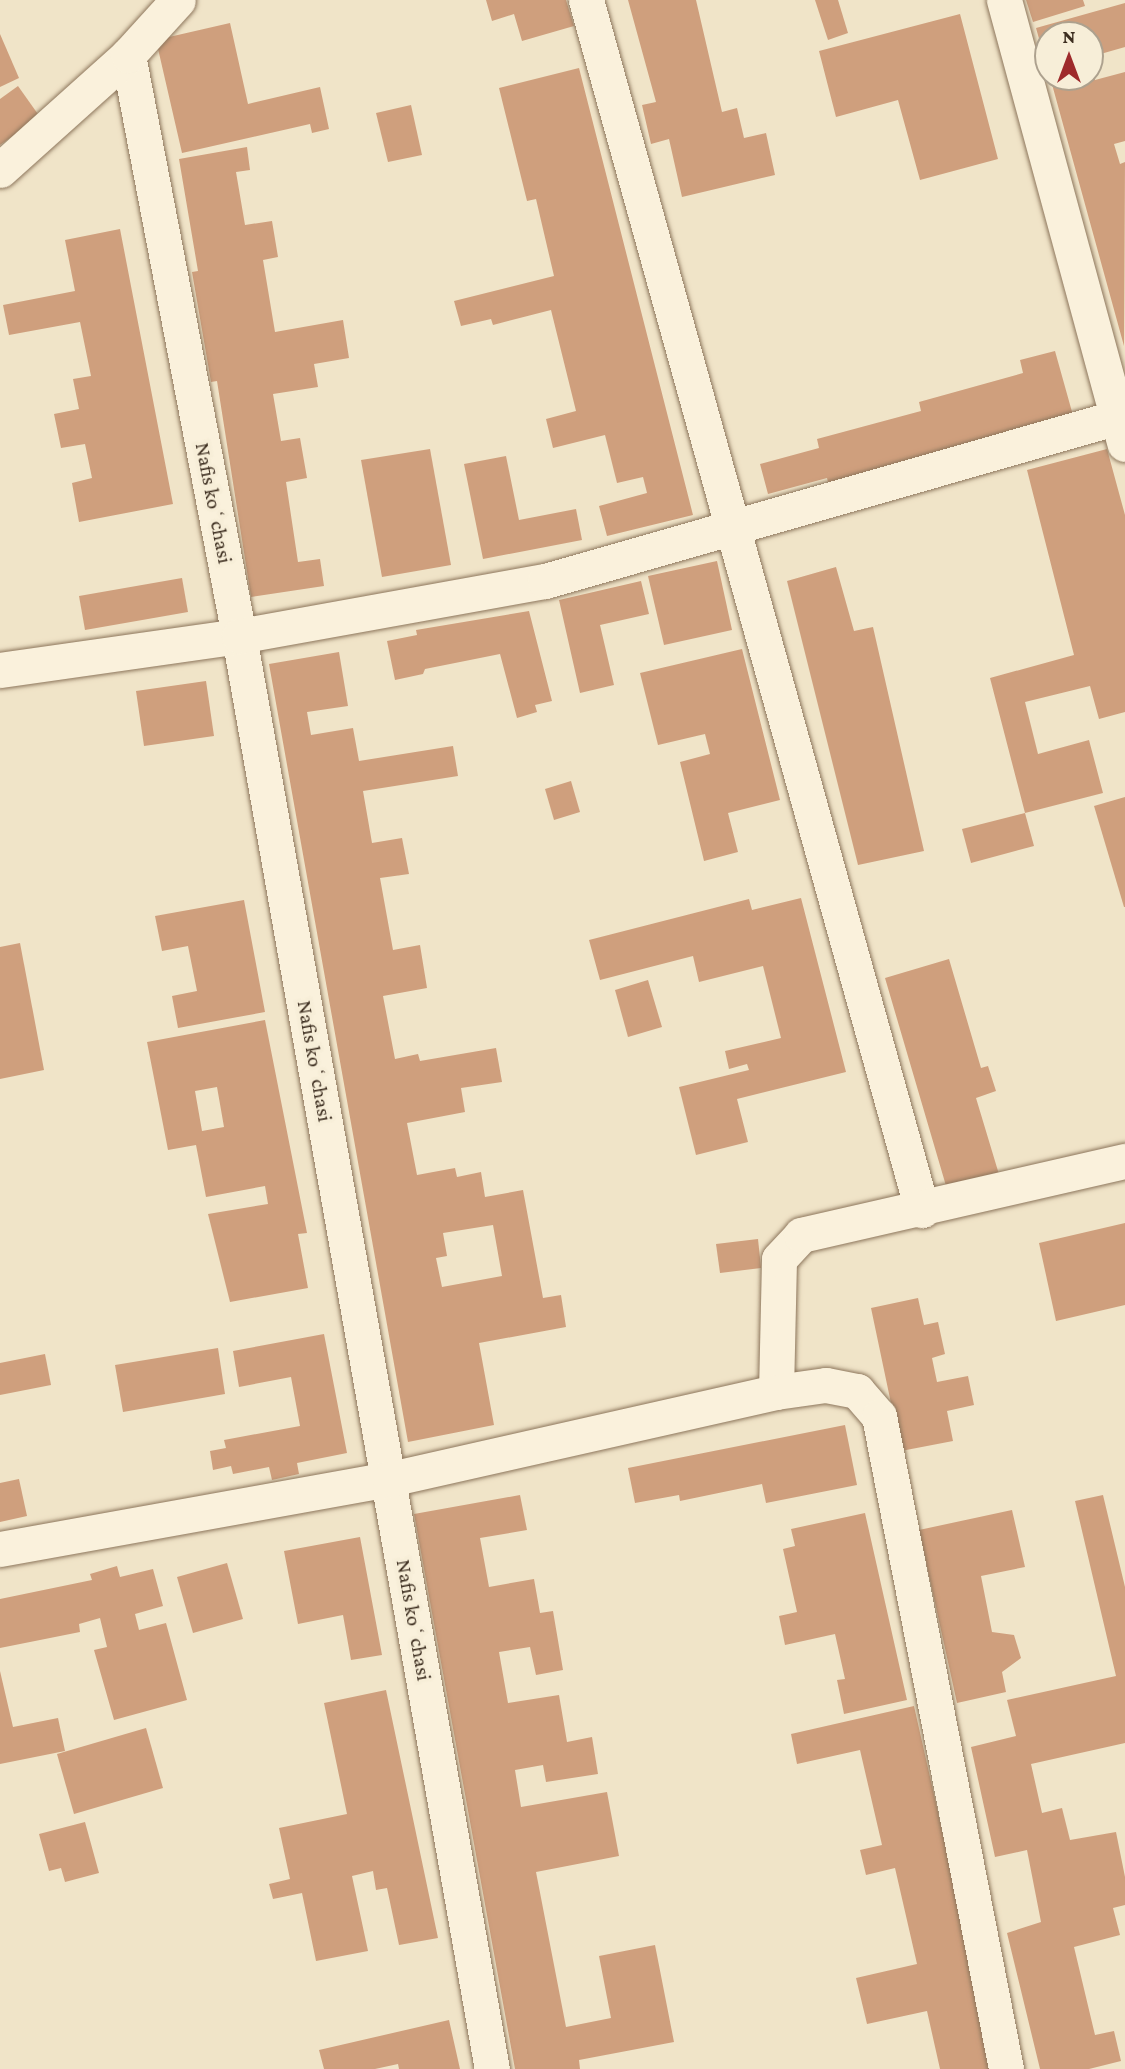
<!DOCTYPE html>
<html>
<head>
<meta charset="utf-8">
<style>
  body { margin:0 }
  #map { position:relative; width:1125px; height:2069px; overflow:hidden; background:#f0e4c8; font-family:"Crimson Pro",serif }
  div>[style] { position:absolute }
  [style*='--x'] { left:calc(var(--x)*1px); top:calc(var(--y)*1px); width:calc(var(--w)*1px); rotate:calc(var(--a)*1deg) }
  .building>* { inset:0; background:#cf9f7d }
  .roads { filter:drop-shadow(0 0 2px #8d765c) drop-shadow(0 0 2px #8d765c) }
  .street>* { height:35px; margin:-17.5px; padding:0 17.5px; transform-origin:17.5px; border-radius:17.5px; background:#faf1dc }
  span { translate:-50% -50%; white-space:nowrap; text-align:center; line-height:1.15; -webkit-text-stroke:7px #f7eed8; paint-order:stroke }
  .street-label { font-size:21px; color:#3d2e20 }
  .north { position:absolute; left:1034px; top:21px; width:70px; height:70px; box-sizing:border-box; background:#f7eed8; border:2px solid #ada18e; border-radius:50%; rotate:0deg; font-size:19px; font-weight:700; line-height:28px; text-align:center; color:#3d2e20 }
  .north::after { content:''; display:block; margin:auto; width:24px; height:32px; background:#9e2a2b; clip-path:polygon(50% 0,100% 100%,50% 72%,0 100%) }
</style>
</head>
<body>
<div id="map">
  <div class="building">
    <i style="clip-path:polygon(486px 0,566px 0,574px 26px,522px 41px,514px 14px,492px 21px)"></i>
    <i style="clip-path:polygon(628px 0,696px 0,722px 112px,737px 108px,744px 138px,766px 133px,775px 175px,682px 197px,669px 139px,651px 144px,642px 105px,656px 102px)"></i>
    <i style="clip-path:polygon(815px 0,838px 0,848px 33px,828px 40px)"></i>
    <i style="clip-path:polygon(1026px 0,1083px 0,1085px 6px,1033px 22px)"></i>
    <i style="clip-path:polygon(1125px 3px,1125px 47px,1090px 57px,1090px 35px,1048px 35px,1047px 67px,1036px 28px)"></i>
    <i style="clip-path:polygon(960px 14px,998px 159px,920px 180px,898px 100px,836px 117px,819px 51px)"></i>
    <i style="clip-path:polygon(230px 23px,248px 104px,320px 87px,329px 129px,312px 133px,310px 124px,182px 153px,156px 40px)"></i>
    <i style="clip-path:polygon(0 34px,19px 78px,0 87px)"></i>
    <i style="clip-path:polygon(1091px 66px,1095px 80px,1125px 72px,1125px 141px,1114px 144px,1120px 164px,1125px 162px,1124px 346px,1050px 77px,1090px 77px)"></i>
    <i style="clip-path:polygon(579px 68px,693px 515px,607px 536px,599px 506px,647px 493px,643px 477px,617px 483px,605px 435px,553px 448px,546px 419px,576px 411px,551px 310px,493px 325px,491px 319px,461px 326px,454px 301px,554px 276px,536px 199px,527px 201px,499px 88px)"></i>
    <i style="clip-path:polygon(18px 86px,40px 117px,0 145px,0 99px)"></i>
    <i style="clip-path:polygon(411px 105px,422px 155px,388px 162px,376px 113px)"></i>
    <i style="clip-path:polygon(247px 147px,250px 170px,236px 172px,245px 225px,272px 221px,278px 257px,263px 260px,275px 332px,343px 320px,349px 358px,314px 364px,318px 387px,273px 394px,281px 441px,300px 438px,307px 478px,286px 482px,298px 562px,320px 559px,324px 586px,251px 597px,217px 381px,211px 382px,192px 272px,198px 271px,179px 159px)"></i>
    <i style="clip-path:polygon(120px 229px,173px 504px,79px 522px,72px 483px,92px 478px,85px 444px,61px 448px,54px 414px,79px 409px,73px 379px,91px 376px,80px 322px,9px 335px,3px 305px,75px 291px,65px 240px)"></i>
    <i style="clip-path:polygon(1055px 351px,1074px 419px,829px 486px,827px 478px,768px 494px,760px 464px,819px 448px,817px 439px,921px 411px,919px 402px,1023px 373px,1020px 360px)"></i>
    <i style="clip-path:polygon(430px 449px,451px 565px,382px 577px,361px 460px)"></i>
    <i style="clip-path:polygon(1107px 449px,1125px 515px,1125px 712px,1099px 719px,1090px 686px,1025px 702px,1038px 754px,1089px 740px,1103px 793px,1025px 813px,990px 678px,1074px 655px,1027px 470px)"></i>
    <i style="clip-path:polygon(506px 456px,519px 520px,576px 509px,582px 540px,483px 559px,464px 464px)"></i>
    <i style="clip-path:polygon(717px 561px,732px 630px,664px 645px,648px 576px)"></i>
    <i style="clip-path:polygon(836px 567px,854px 631px,873px 627px,924px 851px,858px 865px,787px 581px)"></i>
    <i style="clip-path:polygon(182px 578px,188px 612px,85px 630px,79px 596px)"></i>
    <i style="clip-path:polygon(641px 581px,649px 614px,600px 625px,614px 685px,580px 693px,559px 600px)"></i>
    <i style="clip-path:polygon(529px 611px,552px 701px,535px 705px,537px 712px,517px 718px,500px 654px,425px 669px,423px 674px,395px 680px,387px 641px,417px 635px,416px 630px)"></i>
    <i style="clip-path:polygon(742px 649px,780px 800px,728px 813px,738px 852px,704px 861px,680px 762px,710px 754px,705px 734px,658px 745px,640px 673px)"></i>
    <i style="clip-path:polygon(evenodd,339px 652px,348px 706px,307px 712px,311px 735px,353px 728px,359px 761px,453px 746px,458px 776px,363px 791px,372px 843px,402px 838px,409px 874px,380px 878px,393px 950px,420px 945px,427px 988px,383px 996px,395px 1059px,418px 1054px,420px 1061px,496px 1048px,502px 1082px,461px 1088px,465px 1112px,407px 1123px,417px 1175px,455px 1168px,457px 1177px,481px 1172px,485px 1197px,523px 1190px,543px 1298px,561px 1295px,566px 1327px,479px 1343px,494px 1425px,408px 1442px,269px 664px,339px 652px,493px 1225px,502px 1276px,442px 1287px,436px 1258px,447px 1256px,443px 1233px,493px 1225px)"></i>
    <i style="clip-path:polygon(206px 681px,214px 736px,144px 746px,136px 691px)"></i>
    <i style="clip-path:polygon(571px 781px,580px 812px,554px 820px,545px 789px)"></i>
    <i style="clip-path:polygon(1125px 797px,1125px 907px,1124px 907px,1094px 806px)"></i>
    <i style="clip-path:polygon(1025px 813px,1034px 846px,971px 863px,962px 829px)"></i>
    <i style="clip-path:polygon(801px 898px,846px 1072px,737px 1099px,748px 1142px,696px 1155px,679px 1087px,749px 1070px,747px 1064px,729px 1069px,725px 1051px,781px 1038px,763px 966px,699px 982px,693px 956px,600px 980px,589px 940px,749px 899px,752px 910px)"></i>
    <i style="clip-path:polygon(244px 900px,265px 1012px,178px 1028px,172px 996px,197px 991px,188px 946px,162px 951px,155px 916px)"></i>
    <i style="clip-path:polygon(20px 943px,44px 1070px,0 1079px,0 947px)"></i>
    <i style="clip-path:polygon(949px 959px,981px 1068px,988px 1066px,996px 1091px,976px 1098px,1001px 1181px,949px 1196px,885px 978px)"></i>
    <i style="clip-path:polygon(648px 980px,662px 1027px,628px 1037px,615px 990px)"></i>
    <i style="clip-path:polygon(evenodd,265px 1020px,307px 1233px,298px 1234px,308px 1288px,230px 1302px,208px 1214px,268px 1204px,265px 1186px,206px 1197px,196px 1145px,168px 1150px,147px 1042px,265px 1020px,217px 1087px,224px 1127px,202px 1131px,195px 1091px,217px 1087px)"></i>
    <i style="clip-path:polygon(1125px 1223px,1125px 1305px,1056px 1321px,1039px 1243px)"></i>
    <i style="clip-path:polygon(758px 1239px,761px 1268px,720px 1273px,716px 1244px)"></i>
    <i style="clip-path:polygon(918px 1298px,924px 1325px,938px 1322px,945px 1354px,932px 1358px,937px 1382px,968px 1376px,974px 1405px,947px 1411px,953px 1441px,901px 1451px,871px 1308px)"></i>
    <i style="clip-path:polygon(324px 1334px,347px 1453px,297px 1463px,299px 1474px,272px 1480px,269px 1467px,233px 1474px,231px 1466px,213px 1470px,210px 1451px,226px 1448px,224px 1440px,300px 1426px,291px 1377px,239px 1387px,233px 1351px)"></i>
    <i style="clip-path:polygon(218px 1348px,225px 1394px,123px 1412px,115px 1365px)"></i>
    <i style="clip-path:polygon(45px 1354px,51px 1385px,0 1395px,0 1363px)"></i>
    <i style="clip-path:polygon(845px 1425px,857px 1485px,766px 1503px,762px 1484px,680px 1501px,679px 1495px,635px 1503px,628px 1468px)"></i>
    <i style="clip-path:polygon(19px 1479px,27px 1516px,0 1522px,0 1483px)"></i>
    <i style="clip-path:polygon(520px 1495px,527px 1530px,480px 1538px,489px 1587px,534px 1579px,540px 1613px,553px 1611px,563px 1670px,536px 1675px,530px 1647px,499px 1652px,508px 1703px,559px 1695px,567px 1742px,592px 1737px,598px 1774px,546px 1782px,543px 1765px,515px 1770px,521px 1807px,607px 1792px,619px 1856px,536px 1872px,566px 2027px,611px 2018px,599px 1956px,655px 1945px,674px 2042px,579px 2060px,580px 2069px,515px 2069px,414px 1514px)"></i>
    <i style="clip-path:polygon(1103px 1495px,1125px 1587px,1125px 1743px,1031px 1764px,1042px 1813px,1062px 1808px,1070px 1840px,1116px 1832px,1125px 1877px,1125px 1905px,1113px 1908px,1120px 1935px,1074px 1947px,1095px 2035px,1114px 2031px,1121px 2061px,1089px 2069px,1040px 2069px,1007px 1933px,1041px 1922px,1027px 1850px,995px 1857px,971px 1747px,1016px 1736px,1007px 1700px,1116px 1676px,1075px 1501px)"></i>
    <i style="clip-path:polygon(1012px 1510px,1025px 1567px,981px 1576px,992px 1632px,1014px 1635px,1021px 1658px,1002px 1672px,1006px 1692px,957px 1703px,919px 1530px)"></i>
    <i style="clip-path:polygon(865px 1513px,907px 1700px,844px 1714px,837px 1680px,845px 1679px,835px 1634px,785px 1645px,779px 1616px,797px 1612px,783px 1549px,795px 1546px,791px 1529px)"></i>
    <i style="clip-path:polygon(360px 1537px,382px 1655px,351px 1660px,343px 1615px,298px 1624px,284px 1551px)"></i>
    <i style="clip-path:polygon(227px 1563px,243px 1619px,193px 1633px,177px 1577px)"></i>
    <i style="clip-path:polygon(117px 1566px,120px 1577px,153px 1569px,163px 1606px,135px 1614px,139px 1630px,166px 1623px,187px 1700px,114px 1720px,94px 1650px,107px 1647px,100px 1618px,79px 1624px,80px 1632px,0 1648px,0 1599px,92px 1580px,90px 1574px)"></i>
    <i style="clip-path:polygon(0 1671px,13px 1727px,58px 1718px,65px 1751px,0 1764px)"></i>
    <i style="clip-path:polygon(386px 1690px,438px 1938px,399px 1945px,387px 1888px,376px 1890px,373px 1871px,352px 1876px,368px 1951px,316px 1961px,302px 1893px,273px 1899px,269px 1884px,290px 1879px,279px 1828px,347px 1814px,324px 1703px)"></i>
    <i style="clip-path:polygon(914px 1706px,996px 2069px,940px 2069px,927px 2011px,867px 2024px,856px 1978px,917px 1964px,895px 1868px,866px 1875px,860px 1850px,882px 1845px,860px 1750px,797px 1764px,791px 1734px)"></i>
    <i style="clip-path:polygon(146px 1728px,163px 1788px,74px 1814px,57px 1754px)"></i>
    <i style="clip-path:polygon(85px 1822px,99px 1873px,65px 1882px,61px 1868px,49px 1871px,39px 1834px)"></i>
    <i style="clip-path:polygon(449px 2020px,460px 2069px,399px 2069px,398px 2064px,375px 2069px,324px 2069px,319px 2050px)"></i>
  </div>
  <div class="roads">
    <div class="street">
      <i style="--x:586;--y:0;--w:1256;--a:74.48"></i>
      <i style="--x:1004;--y:0;--w:460;--a:74.8"></i>
      <i style="--x:128;--y:55;--w:592;--a:79.18"></i>
      <i style="--x:239;--y:636;--w:1455;--a:79.99"></i>
      <i style="--x:0;--y:170;--w:172;--a:-41.9"></i>
      <i style="--x:128;--y:55;--w:74;--a:-47.7"></i>
      <i style="--x:0;--y:670;--w:241;--a:-8.1"></i>
      <i style="--x:239;--y:636;--w:311;--a:-10.2"></i>
      <i style="--x:545;--y:581;--w:603;--a:-15.97"></i>
      <i style="--x:776;--y:1392;--w:133;--a:-88.7"></i>
      <i style="--x:779;--y:1259;--w:33;--a:-47"></i>
      <i style="--x:801;--y:1235;--w:332;--a:-12.9"></i>
      <i style="--x:0;--y:1549;--w:396;--a:-10.2"></i>
      <i style="--x:390;--y:1479;--w:396;--a:-12.7"></i>
      <i style="--x:776;--y:1392;--w:50;--a:-8"></i>
      <i style="--x:826;--y:1385;--w:32;--a:11"></i>
      <i style="--x:857;--y:1391;--w:33;--a:49"></i>
      <i style="--x:879;--y:1416;--w:665;--a:78.99"></i>
    </div>
  </div>
  <div class="street-label">
    <span style="left:214px;top:503px;rotate:79deg">Nafis koʻchasi</span>
    <span style="left:315px;top:1061px;rotate:80deg">Nafis koʻchasi</span>
    <span style="left:414px;top:1620px;rotate:80deg">Nafis koʻchasi</span>
  </div>
  <div class="north">N</div>
</div>
</body>
</html>
